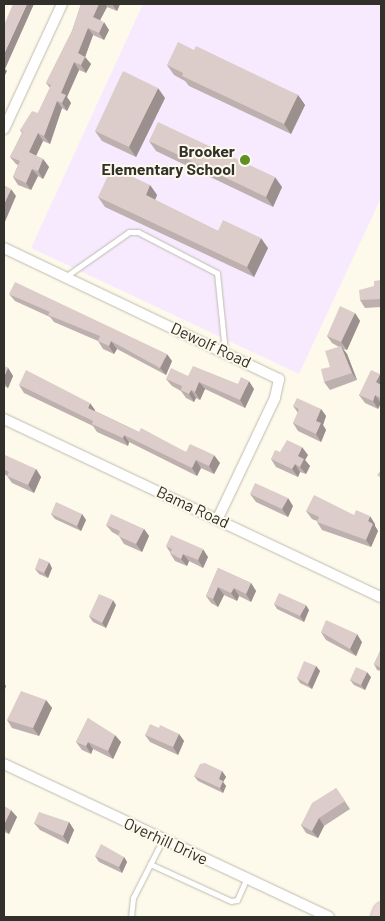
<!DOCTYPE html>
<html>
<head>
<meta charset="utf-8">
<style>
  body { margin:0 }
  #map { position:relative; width:385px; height:921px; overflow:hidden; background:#fdfaec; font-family:Barlow,sans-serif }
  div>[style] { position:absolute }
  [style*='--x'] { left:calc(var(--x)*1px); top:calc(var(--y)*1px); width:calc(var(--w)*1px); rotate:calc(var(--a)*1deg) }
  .education>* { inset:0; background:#f7eafe }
  .roads { filter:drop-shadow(0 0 1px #bebbae) drop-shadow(0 0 1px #bebbae) }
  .service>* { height:5px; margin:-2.5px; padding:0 2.5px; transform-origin:2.5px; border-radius:2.5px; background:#fff }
  .minor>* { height:10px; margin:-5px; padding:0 5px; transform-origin:5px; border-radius:5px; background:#fff }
  .secondary>* { height:14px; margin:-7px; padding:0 7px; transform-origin:7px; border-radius:7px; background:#ecd6d5 }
  .wall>* { inset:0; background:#beb0ae }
  .shaded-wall>* { inset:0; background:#9b908d }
  .building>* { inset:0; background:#ddcdca }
  .dots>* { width:14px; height:14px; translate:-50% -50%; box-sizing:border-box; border:2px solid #fdfaec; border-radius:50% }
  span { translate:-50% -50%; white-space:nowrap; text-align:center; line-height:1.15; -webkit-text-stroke:4px #fdfaec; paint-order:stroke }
  .poi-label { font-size:16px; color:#31302b; font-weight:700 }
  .right { translate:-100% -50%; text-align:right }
  .street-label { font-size:16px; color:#31302b }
  .frame { position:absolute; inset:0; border:5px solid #31302b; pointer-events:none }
</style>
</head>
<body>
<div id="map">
  <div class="education">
    <i style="clip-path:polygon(143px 4px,381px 4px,381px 198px,299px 374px,31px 248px)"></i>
  </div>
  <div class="roads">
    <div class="service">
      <i style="--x:65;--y:277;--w:78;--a:-35.1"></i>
      <i style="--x:129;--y:232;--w:9;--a:0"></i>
      <i style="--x:138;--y:232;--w:89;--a:27.4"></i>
      <i style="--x:217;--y:273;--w:79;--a:84.2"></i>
      <i style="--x:150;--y:864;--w:89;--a:24.6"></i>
      <i style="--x:231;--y:901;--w:6;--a:-9"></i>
      <i style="--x:237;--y:900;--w:24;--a:-66"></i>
      <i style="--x:131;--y:917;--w:19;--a:-84"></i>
      <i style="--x:133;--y:898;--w:66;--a:-63"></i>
    </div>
    <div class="minor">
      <i style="--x:4;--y:129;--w:138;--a:-65.1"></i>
      <i style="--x:4;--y:248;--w:305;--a:25.5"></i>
      <i style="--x:279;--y:379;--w:19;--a:102"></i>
      <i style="--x:275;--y:398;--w:133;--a:115.4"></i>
      <i style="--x:4;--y:419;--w:417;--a:25.3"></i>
      <i style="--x:4;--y:764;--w:359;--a:25.2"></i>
    </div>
    <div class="secondary">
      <i style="--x:378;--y:917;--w:8;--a:-67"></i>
    </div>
  </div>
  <div class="wall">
    <i style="clip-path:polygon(81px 4px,120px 4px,117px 11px,107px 7px,100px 20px,109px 30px,104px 40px,93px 35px,85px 57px,91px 64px,86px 73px,79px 70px,67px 97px,71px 103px,67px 111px,62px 108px,50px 144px,43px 141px,36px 156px,43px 159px,49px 167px,43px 179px,38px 176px,31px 190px,18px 185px,13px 177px,18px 165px,16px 164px,10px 157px,22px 133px,20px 130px,38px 113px,50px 88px,46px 83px,72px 31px)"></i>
    <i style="clip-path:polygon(194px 50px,298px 95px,305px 105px,291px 134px,189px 86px,185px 81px,174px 75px,167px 65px)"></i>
    <i style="clip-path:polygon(165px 98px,136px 157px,102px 141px,95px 131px)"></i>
    <i style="clip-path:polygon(149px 141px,282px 187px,273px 207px,156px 151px)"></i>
    <i style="clip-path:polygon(150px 185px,157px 195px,155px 200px,218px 231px,268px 248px,254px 277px,105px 207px,98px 197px)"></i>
    <i style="clip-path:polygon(381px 280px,381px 307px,365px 308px,360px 300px,374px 286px)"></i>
    <i style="clip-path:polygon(9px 294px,172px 361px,166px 375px,117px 349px,114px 354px,103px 349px,98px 341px,54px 322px,50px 317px,15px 301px)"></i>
    <i style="clip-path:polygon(355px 313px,360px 321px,347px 350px,343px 349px,347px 354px,357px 380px,330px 390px,324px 382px,330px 367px,339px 347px,332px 343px,327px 336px)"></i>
    <i style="clip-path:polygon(4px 366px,8px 368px,13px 376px,8px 388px,4px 386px)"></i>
    <i style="clip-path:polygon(188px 376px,238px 384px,254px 389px,245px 408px,205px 389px,200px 400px,196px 398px,194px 402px,186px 398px,181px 391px,172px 386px,166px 379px)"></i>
    <i style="clip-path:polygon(381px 376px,381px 403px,378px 409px,365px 403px,359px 395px)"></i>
    <i style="clip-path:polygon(19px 385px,95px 410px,95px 411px,139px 432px,186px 452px,220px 463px,214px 474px,201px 468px,197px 476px,129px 442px,128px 446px,97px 432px,93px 426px,24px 393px)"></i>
    <i style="clip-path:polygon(293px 406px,321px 409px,326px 416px,323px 425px,326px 430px,321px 442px,298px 431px,293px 423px,298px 413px)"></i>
    <i style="clip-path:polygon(280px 452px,308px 455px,305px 460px,310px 466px,306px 474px,300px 472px,298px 477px,276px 467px,271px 459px)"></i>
    <i style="clip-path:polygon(4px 469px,36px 469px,41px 477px,34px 493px,12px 483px,7px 476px,4px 474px)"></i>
    <i style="clip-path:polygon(250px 494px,293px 506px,288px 517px,256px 502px)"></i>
    <i style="clip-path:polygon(306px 511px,354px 515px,375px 524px,375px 526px,378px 531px,371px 547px,322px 530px,317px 522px,317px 521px,312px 519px)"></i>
    <i style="clip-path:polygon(51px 514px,82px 514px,86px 520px,81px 531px,55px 519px)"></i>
    <i style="clip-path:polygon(106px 525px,144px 529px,149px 536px,142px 552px,124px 544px,119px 536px,112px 532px)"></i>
    <i style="clip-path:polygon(166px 546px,208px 557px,203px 568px,189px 561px,187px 566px,175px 561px,170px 553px,170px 552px)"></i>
    <i style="clip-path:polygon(52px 568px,48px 578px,39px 574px,35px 569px)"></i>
    <i style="clip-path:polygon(218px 568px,251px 583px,256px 591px,251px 602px,239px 596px,237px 601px,224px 595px,218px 607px,211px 603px,206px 596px)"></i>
    <i style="clip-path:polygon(274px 604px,309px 610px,304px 622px,277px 609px)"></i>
    <i style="clip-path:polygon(116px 605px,106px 628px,93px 622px,89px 616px)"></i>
    <i style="clip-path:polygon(321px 632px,362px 642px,356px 656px,326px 640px)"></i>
    <i style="clip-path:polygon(381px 649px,381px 671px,377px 670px,374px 664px)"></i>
    <i style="clip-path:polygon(316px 666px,320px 671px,312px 689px,300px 683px,297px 678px)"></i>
    <i style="clip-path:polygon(371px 677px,365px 690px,354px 685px,350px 680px)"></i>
    <i style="clip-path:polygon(46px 700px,52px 708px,39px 736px,12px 728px,7px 720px)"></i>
    <i style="clip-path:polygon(88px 718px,121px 742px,113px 759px,93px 749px,91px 754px,82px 750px,76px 742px)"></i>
    <i style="clip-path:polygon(159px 728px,179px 734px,184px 741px,178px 755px,150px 742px,145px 735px)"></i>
    <i style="clip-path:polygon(222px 771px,226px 777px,223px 782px,226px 786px,223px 793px,198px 781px,194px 776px)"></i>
    <i style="clip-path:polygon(336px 788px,350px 809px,324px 826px,318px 838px,306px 833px,301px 825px)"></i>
    <i style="clip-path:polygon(4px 806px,17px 817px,9px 834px,4px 832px)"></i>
    <i style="clip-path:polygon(69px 822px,74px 830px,68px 844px,40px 830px,34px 823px)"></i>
    <i style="clip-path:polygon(95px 856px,124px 857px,127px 862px,122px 873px,99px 862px)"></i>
  </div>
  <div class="shaded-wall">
    <i style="clip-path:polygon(27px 4px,34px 4px,5px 69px,7px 71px,4px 77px,4px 54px)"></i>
    <i style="clip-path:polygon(99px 4px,105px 4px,107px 7px,98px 24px,93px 17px)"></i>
    <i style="clip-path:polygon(112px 4px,120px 4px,117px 11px)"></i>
    <i style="clip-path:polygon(104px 22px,109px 30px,104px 40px,99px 33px)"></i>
    <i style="clip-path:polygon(88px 28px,93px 35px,84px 60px,85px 57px,91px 64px,86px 73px,81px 65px,78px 53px)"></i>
    <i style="clip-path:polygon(74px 62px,79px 70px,67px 97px,71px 103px,67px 111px,62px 103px,61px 93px)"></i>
    <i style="clip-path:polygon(158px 88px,165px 98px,136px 157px,129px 147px)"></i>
    <i style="clip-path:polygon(298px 95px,305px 105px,291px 134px,284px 124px)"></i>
    <i style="clip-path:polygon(57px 101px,62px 108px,50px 144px,44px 136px)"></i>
    <i style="clip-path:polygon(38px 133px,43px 141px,34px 160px,29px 152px)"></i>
    <i style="clip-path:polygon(43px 159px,49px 167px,43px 179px,38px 171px)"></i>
    <i style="clip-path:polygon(32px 169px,38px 176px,31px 190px,26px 183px)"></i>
    <i style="clip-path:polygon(275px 177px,282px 187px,273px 207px,266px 197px)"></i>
    <i style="clip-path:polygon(150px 185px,157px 195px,153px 205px,146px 195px)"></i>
    <i style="clip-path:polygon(11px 189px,16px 196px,4px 224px,4px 204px)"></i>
    <i style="clip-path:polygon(261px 238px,268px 248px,254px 277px,247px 267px)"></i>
    <i style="clip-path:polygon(355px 313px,360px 321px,347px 350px,341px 342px)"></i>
    <i style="clip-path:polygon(111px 341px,117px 349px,114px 354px,109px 346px)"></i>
    <i style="clip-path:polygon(341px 346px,347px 354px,357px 380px,352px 373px)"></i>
    <i style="clip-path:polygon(167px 354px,172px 361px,166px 375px,160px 368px)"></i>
    <i style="clip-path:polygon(8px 368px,13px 376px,8px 388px,4px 382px,4px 377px)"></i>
    <i style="clip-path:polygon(380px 374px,381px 376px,381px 389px,376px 382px)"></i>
    <i style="clip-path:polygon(249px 381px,254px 389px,245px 408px,240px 400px)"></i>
    <i style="clip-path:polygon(199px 382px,205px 389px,200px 400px,195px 392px)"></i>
    <i style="clip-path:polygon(191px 390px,196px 398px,194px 402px,189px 394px)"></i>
    <i style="clip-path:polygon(375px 395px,381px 403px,378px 409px,373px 401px)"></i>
    <i style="clip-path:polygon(90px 403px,95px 410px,93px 415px,88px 408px)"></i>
    <i style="clip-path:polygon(321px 409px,326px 416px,323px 425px,326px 430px,321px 442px,316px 434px,316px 421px)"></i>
    <i style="clip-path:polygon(124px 435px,129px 442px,128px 446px,123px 438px)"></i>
    <i style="clip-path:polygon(302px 447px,308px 455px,305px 460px,310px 466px,306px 474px,300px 467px,298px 456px)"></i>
    <i style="clip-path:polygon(214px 455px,220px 463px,214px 474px,209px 466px)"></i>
    <i style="clip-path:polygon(196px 460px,201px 468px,197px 476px,192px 468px)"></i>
    <i style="clip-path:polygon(295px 464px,300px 472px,298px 477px,292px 469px)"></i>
    <i style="clip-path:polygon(36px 469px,41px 477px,34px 493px,28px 485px)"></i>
    <i style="clip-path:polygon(288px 498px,293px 506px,288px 517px,282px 509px)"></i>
    <i style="clip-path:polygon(82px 514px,86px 520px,81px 531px,77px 526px)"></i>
    <i style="clip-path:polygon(370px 516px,375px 524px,375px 526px,378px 531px,371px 547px,366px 540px,368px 521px)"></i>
    <i style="clip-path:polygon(144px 529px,149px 536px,142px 552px,136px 544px)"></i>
    <i style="clip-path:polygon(203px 549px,208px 557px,203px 568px,198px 560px)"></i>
    <i style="clip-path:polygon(183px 554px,189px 561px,187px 566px,181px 559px)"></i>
    <i style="clip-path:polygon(49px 562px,52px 568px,48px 578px,44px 573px)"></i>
    <i style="clip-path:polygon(251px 583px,256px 591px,251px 602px,246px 594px)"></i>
    <i style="clip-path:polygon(218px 587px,224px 595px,218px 607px,213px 599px)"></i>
    <i style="clip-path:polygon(234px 588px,239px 596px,237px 601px,231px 593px)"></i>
    <i style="clip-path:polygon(113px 600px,116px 605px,106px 628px,102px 623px)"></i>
    <i style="clip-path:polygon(306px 605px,309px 610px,304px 622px,300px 616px)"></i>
    <i style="clip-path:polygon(357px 634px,362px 642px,356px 656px,350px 649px)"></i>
    <i style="clip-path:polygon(316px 666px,320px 671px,312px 689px,308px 684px)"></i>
    <i style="clip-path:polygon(367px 672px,371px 677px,365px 690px,361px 685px)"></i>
    <i style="clip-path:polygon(4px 683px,6px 686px,4px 692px)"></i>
    <i style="clip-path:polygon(46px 700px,52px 708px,39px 736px,33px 728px)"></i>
    <i style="clip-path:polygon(179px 734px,184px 741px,178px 755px,173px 747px)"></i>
    <i style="clip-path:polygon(115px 735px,121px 742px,113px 759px,108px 751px)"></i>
    <i style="clip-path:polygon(88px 742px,93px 749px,91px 754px,86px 746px)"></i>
    <i style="clip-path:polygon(222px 771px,226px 777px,223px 782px,226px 786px,223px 793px,220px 788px,219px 779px)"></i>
    <i style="clip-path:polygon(11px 810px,17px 817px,9px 834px,4px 828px,4px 825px)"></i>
    <i style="clip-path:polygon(319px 818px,324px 826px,318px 838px,312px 831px)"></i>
    <i style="clip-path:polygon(69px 822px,74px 830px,68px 844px,63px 836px)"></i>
    <i style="clip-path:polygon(124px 857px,127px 862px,122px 873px,119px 867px)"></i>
  </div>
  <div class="building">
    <i style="clip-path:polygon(13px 4px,27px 4px,4px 54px,4px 25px)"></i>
    <i style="clip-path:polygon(81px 4px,99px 4px,93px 17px,104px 22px,99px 33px,88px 28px,78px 53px,85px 57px,81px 65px,74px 62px,61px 93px,66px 95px,62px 103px,57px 101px,44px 136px,38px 133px,29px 152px,43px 159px,38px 171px,32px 169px,26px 183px,13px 177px,20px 161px,10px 157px,23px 132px,20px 130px,32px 111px,38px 113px,51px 85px,46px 83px,72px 31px)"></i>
    <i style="clip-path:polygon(178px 42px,194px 50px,196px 46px,298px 95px,284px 124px,182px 76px,183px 73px,167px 65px)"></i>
    <i style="clip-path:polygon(123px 71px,158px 88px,129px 147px,95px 131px)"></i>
    <i style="clip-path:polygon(158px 122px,275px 177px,266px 197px,149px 141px)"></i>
    <i style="clip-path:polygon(112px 167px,150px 185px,146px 195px,218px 231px,223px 220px,261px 238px,247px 267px,98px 197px)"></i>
    <i style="clip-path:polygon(4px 185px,11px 189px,4px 204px)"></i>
    <i style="clip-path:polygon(381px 280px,381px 299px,360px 300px,359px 290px,374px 286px,374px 281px)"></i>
    <i style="clip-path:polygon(15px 282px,167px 354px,160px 368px,111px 341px,109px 346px,98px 341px,100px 336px,48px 315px,50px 312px,9px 294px)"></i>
    <i style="clip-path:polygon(340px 306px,355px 313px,341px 342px,327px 336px)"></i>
    <i style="clip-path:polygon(341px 346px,352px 373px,324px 382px,321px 369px,330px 367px,325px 351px)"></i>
    <i style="clip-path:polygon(4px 366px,8px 368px,4px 377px)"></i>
    <i style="clip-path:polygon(193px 366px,238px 384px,241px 377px,249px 381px,240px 400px,199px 382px,195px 392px,191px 390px,189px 394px,181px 390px,182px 386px,166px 379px,171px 368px,188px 376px)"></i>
    <i style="clip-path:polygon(26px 370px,90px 403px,88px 408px,139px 432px,141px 428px,186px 452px,190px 444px,214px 455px,209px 466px,196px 460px,192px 468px,124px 435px,123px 438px,92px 424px,93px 421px,19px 385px)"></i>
    <i style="clip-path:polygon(371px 370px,380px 374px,376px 382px,381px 385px,381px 398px,375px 395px,373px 401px,359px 395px)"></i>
    <i style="clip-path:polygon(297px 398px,321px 409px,316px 421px,321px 423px,316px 434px,293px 423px,299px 409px,293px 406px)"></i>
    <i style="clip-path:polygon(287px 440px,302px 447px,298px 456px,304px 459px,300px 467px,295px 464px,292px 469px,271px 459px,275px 450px,280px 452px)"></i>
    <i style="clip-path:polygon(5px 455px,36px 469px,28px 485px,7px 476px,9px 472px,4px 469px,4px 457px)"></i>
    <i style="clip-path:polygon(381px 470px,381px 478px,377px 475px)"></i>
    <i style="clip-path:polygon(255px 483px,288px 498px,282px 509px,250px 494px)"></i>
    <i style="clip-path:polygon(314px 495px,354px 515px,356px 510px,370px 516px,368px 521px,373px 524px,366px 540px,317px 522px,319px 517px,306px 511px)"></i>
    <i style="clip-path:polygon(56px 502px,82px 514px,77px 526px,51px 514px)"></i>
    <i style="clip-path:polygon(111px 514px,144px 529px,136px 544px,118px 536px,120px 531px,106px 525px)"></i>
    <i style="clip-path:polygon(171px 535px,203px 549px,198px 560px,183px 554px,181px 559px,170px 553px,172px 549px,166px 546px)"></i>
    <i style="clip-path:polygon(39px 558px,49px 562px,44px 573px,35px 569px)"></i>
    <i style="clip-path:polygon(218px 568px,251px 583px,246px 594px,234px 588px,231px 593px,218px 587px,213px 599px,206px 596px)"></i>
    <i style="clip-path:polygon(279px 593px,306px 605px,300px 616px,274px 604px)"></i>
    <i style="clip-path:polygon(99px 594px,113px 600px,102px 623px,89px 616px)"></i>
    <i style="clip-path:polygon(326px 620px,357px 634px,350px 649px,321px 632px)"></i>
    <i style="clip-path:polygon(381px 649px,381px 668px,374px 664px)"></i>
    <i style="clip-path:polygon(304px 661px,316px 666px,308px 684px,297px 678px)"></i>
    <i style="clip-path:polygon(356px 667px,367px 672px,361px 685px,350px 680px)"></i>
    <i style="clip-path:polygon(21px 691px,46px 700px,33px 728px,7px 720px)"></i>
    <i style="clip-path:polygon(88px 718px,115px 735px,108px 751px,88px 742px,86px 746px,76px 742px)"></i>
    <i style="clip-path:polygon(150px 724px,159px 728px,160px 725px,179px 734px,173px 747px,145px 735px)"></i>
    <i style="clip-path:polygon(205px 763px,222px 771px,219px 779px,223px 781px,220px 788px,194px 776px,200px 764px)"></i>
    <i style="clip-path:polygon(336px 788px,345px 801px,319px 818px,312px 831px,301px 825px,312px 803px)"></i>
    <i style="clip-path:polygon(4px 806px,11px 810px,4px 825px)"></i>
    <i style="clip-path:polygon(39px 812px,69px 822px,63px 836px,34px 823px)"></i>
    <i style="clip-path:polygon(101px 844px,124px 857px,119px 867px,95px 856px)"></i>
  </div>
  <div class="dots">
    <i style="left:245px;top:160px;background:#5f8f25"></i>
  </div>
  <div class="poi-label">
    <span class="right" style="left:235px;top:160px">Brooker<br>Elementary School</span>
  </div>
  <div class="street-label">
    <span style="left:211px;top:345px;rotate:25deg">Dewolf Road</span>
    <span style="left:193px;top:507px;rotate:25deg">Bama Road</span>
    <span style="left:166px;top:841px;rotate:25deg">Overhill Drive</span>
  </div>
  <div class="frame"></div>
</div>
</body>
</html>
